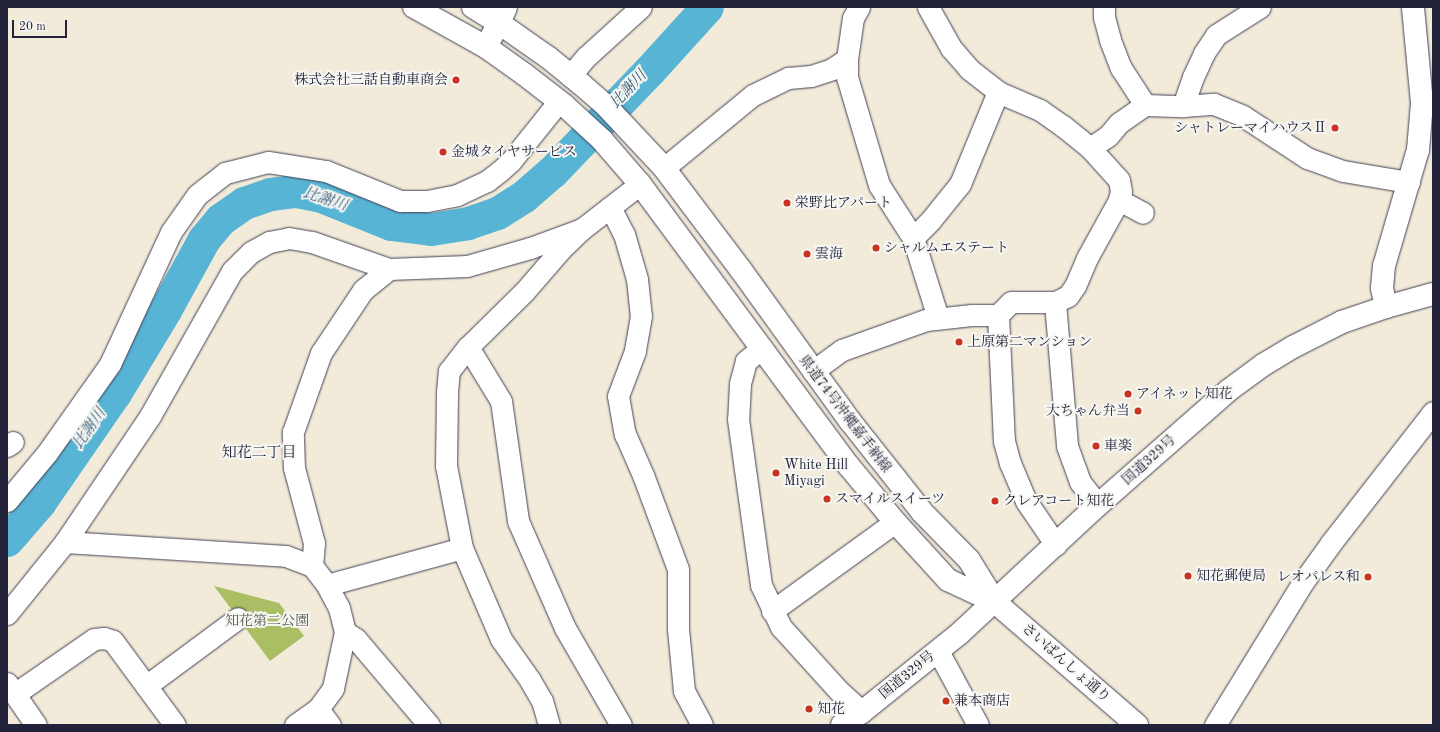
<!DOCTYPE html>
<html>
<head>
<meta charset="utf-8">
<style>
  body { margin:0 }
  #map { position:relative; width:1440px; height:732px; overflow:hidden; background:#f3ebda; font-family:"Old Standard TT","Noto Serif JP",serif }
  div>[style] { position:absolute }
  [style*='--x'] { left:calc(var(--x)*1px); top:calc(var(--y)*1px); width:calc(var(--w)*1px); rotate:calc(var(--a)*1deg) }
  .green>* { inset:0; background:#aabe63 }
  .river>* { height:33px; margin:-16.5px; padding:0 16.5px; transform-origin:16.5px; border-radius:16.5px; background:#57b4d5 }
  .roads { filter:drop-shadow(0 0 1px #414053) drop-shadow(0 0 1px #414053) }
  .street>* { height:21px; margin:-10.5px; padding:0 10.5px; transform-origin:10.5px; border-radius:10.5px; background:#fff }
  .secondary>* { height:22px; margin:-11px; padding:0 11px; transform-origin:11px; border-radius:11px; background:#fff }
  .primary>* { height:22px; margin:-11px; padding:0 11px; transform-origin:11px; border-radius:11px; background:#fff }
  .highway>* { height:22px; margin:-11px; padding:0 11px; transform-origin:11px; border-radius:11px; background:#fff }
  .dots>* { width:11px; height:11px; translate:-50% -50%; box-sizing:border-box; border:2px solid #f6f6f2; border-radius:50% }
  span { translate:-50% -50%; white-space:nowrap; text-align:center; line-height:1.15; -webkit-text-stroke:4px #f6f6f2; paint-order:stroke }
  .poi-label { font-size:14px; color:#22223b }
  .right { translate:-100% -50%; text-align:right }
  .left { translate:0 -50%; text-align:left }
  .street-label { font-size:14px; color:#22223b }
  .park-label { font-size:14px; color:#525949 }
  .water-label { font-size:15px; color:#375c79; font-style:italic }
  .neighbourhood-label { font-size:15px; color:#22223b }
  .frame { position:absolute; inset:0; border:8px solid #22223b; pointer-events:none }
  .scale { position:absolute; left:12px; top:20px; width:55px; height:18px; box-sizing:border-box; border:2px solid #22223b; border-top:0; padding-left:5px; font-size:12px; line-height:14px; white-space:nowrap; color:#22223b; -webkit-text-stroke:3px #f6f6f2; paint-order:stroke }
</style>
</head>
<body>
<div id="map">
  <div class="green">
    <i style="clip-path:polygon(214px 586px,279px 603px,304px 636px,270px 661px)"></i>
  </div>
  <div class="river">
    <i style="--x:7;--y:540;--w:49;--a:-49.1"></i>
    <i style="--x:39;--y:503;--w:134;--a:-55.4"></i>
    <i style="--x:115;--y:393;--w:97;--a:-58.9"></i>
    <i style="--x:165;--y:310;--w:81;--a:-61.2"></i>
    <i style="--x:204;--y:239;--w:26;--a:-50"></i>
    <i style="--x:221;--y:219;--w:28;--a:-35"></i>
    <i style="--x:244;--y:203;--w:28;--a:-19"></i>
    <i style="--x:270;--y:194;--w:26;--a:-7"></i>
    <i style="--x:296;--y:191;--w:25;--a:11"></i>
    <i style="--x:321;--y:196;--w:75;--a:21.8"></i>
    <i style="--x:391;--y:224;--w:40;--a:7.1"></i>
    <i style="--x:431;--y:229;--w:37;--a:-9"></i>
    <i style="--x:468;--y:223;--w:31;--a:-19"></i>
    <i style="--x:497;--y:213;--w:32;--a:-32"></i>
    <i style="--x:524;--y:196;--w:37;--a:-41"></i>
    <i style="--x:552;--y:172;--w:140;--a:-46.2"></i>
    <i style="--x:649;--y:71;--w:86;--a:-47.8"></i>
  </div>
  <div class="roads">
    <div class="street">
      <i style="--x:928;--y:7;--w:47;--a:60.7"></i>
      <i style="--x:951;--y:48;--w:28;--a:49"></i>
      <i style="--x:969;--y:69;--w:37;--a:38"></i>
      <i style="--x:998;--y:92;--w:46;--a:23.2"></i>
      <i style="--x:1040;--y:110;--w:28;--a:35"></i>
      <i style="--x:1063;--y:126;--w:35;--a:39"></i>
      <i style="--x:1090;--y:148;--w:43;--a:47.8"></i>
      <i style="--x:1119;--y:180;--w:11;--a:80"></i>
      <i style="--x:1121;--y:191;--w:9;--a:103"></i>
      <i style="--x:1119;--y:200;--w:66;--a:118.9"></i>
      <i style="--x:1087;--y:258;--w:30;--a:113"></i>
      <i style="--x:1075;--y:286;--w:12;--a:125"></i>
      <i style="--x:1068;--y:296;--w:14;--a:155"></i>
      <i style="--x:1055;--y:302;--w:144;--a:85.2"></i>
      <i style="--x:1067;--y:446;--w:38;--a:70"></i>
      <i style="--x:1080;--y:482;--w:29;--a:52"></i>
      <i style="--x:1104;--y:7;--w:10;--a:90"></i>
      <i style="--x:1104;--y:17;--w:24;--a:75"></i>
      <i style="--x:1110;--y:40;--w:30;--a:69"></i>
      <i style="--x:1121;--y:68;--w:44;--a:57"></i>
      <i style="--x:847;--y:59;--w:18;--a:90"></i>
      <i style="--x:847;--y:77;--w:113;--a:73.5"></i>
      <i style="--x:879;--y:185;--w:63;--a:57.3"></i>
      <i style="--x:913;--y:238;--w:84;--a:72.6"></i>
      <i style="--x:570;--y:76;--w:25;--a:-50"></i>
      <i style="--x:586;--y:57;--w:74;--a:-42.3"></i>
      <i style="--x:1183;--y:106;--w:31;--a:-71"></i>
      <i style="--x:1193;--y:77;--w:26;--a:-65"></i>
      <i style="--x:1204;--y:53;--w:22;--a:-56"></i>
      <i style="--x:1216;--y:35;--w:52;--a:-32.5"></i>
      <i style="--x:1090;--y:148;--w:22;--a:-34"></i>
      <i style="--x:1108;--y:136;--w:17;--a:-50"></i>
      <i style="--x:1119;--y:123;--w:32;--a:-35"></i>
      <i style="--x:1145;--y:105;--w:38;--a:2"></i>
      <i style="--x:1183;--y:106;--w:31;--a:-4"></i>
      <i style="--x:1214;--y:104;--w:31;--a:22"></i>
      <i style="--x:1243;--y:116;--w:77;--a:33.3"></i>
      <i style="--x:1307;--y:158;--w:38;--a:20"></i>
      <i style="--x:1343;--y:171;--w:67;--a:9.5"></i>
      <i style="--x:664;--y:168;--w:115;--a:-39.4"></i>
      <i style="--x:753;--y:95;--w:39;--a:-26"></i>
      <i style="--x:788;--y:78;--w:23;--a:-5"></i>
      <i style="--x:811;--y:76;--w:22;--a:-18"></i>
      <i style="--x:832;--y:69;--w:18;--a:-34"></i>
      <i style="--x:847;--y:59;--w:41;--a:-81.7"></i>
      <i style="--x:853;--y:18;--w:13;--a:-61"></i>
      <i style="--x:1119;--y:200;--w:27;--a:28"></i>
      <i style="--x:610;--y:207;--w:30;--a:63"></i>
      <i style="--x:624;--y:234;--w:47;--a:73.9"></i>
      <i style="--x:637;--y:279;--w:37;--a:84"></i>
      <i style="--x:641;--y:316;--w:36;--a:100"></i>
      <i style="--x:635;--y:351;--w:48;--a:110.7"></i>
      <i style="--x:618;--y:396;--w:39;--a:80"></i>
      <i style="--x:625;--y:434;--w:45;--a:66.3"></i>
      <i style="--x:643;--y:475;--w:100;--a:69.6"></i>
      <i style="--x:678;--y:569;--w:60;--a:90"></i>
      <i style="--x:678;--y:629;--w:62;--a:84.5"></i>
      <i style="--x:684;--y:691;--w:38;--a:62"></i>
      <i style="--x:913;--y:238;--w:24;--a:-45"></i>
      <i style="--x:930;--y:221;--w:48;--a:-51"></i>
      <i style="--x:960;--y:184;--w:100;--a:-67.6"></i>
      <i style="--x:998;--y:315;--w:126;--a:87.3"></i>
      <i style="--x:1004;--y:441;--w:23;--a:75"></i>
      <i style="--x:1010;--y:463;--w:41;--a:67.2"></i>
      <i style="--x:1026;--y:501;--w:53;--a:55.7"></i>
      <i style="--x:468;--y:347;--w:63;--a:58.6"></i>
      <i style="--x:501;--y:401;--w:121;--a:81.9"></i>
      <i style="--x:518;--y:521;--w:117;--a:66.3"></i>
      <i style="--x:565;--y:628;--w:112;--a:60"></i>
      <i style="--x:762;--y:348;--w:21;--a:141"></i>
      <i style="--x:746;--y:361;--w:24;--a:105"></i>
      <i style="--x:740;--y:384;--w:35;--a:93"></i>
      <i style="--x:738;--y:419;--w:168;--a:82.1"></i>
      <i style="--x:761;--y:585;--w:47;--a:64.5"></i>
      <i style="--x:781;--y:627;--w:86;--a:47.8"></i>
      <i style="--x:839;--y:691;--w:31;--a:42"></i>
      <i style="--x:813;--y:371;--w:36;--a:-36"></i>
      <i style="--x:842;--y:350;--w:89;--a:-19.7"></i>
      <i style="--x:926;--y:320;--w:46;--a:-6.2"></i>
      <i style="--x:972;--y:315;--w:26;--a:0"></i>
      <i style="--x:998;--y:315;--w:18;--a:-45"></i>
      <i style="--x:1011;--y:302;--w:44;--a:0"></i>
      <i style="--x:7;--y:446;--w:7;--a:-34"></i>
      <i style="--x:7;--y:501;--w:62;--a:-50.2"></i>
      <i style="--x:47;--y:453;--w:109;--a:-54.7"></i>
      <i style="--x:110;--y:364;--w:145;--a:-65.2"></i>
      <i style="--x:171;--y:232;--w:45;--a:-54.9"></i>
      <i style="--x:197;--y:195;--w:36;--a:-38"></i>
      <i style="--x:225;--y:173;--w:44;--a:-14.3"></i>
      <i style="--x:268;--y:162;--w:59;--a:8.8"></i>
      <i style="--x:326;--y:171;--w:80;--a:22.1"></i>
      <i style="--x:400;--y:201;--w:27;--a:0"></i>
      <i style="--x:427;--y:201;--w:31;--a:-11"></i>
      <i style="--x:457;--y:195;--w:33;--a:-25"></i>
      <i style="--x:487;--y:181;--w:16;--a:-38"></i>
      <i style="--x:500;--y:171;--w:15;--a:-42"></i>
      <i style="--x:511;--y:161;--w:77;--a:-51.3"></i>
      <i style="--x:65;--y:542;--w:221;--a:3.6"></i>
      <i style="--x:286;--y:556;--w:28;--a:21"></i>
      <i style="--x:327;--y:585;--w:140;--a:-15.3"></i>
      <i style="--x:772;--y:611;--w:152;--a:-35.9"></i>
      <i style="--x:7;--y:614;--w:92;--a:-51.1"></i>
      <i style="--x:65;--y:542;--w:152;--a:-56"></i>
      <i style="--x:150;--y:416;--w:167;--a:-60.5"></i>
      <i style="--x:232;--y:271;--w:27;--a:-45"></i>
      <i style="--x:251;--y:252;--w:21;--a:-29"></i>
      <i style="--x:269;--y:242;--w:20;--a:-11"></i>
      <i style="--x:289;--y:238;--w:23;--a:10"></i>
      <i style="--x:312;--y:242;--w:82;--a:19.3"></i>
      <i style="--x:345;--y:632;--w:13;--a:32"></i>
      <i style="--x:356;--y:639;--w:113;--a:49.7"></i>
      <i style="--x:938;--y:651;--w:84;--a:61.6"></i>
      <i style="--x:7;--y:683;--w:51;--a:55.4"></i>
      <i style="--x:146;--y:686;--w:114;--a:-36.5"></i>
      <i style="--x:16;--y:693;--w:95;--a:-34.7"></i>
      <i style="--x:94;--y:639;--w:10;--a:-6"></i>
      <i style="--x:104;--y:638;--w:9;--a:18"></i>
      <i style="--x:113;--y:641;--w:104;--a:53.6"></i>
      <i style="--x:318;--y:709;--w:20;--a:53"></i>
      <i style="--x:295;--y:725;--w:28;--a:-35"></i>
      <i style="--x:318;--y:709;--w:26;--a:-54"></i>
      <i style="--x:333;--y:688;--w:57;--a:-77.9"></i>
      <i style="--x:345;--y:632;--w:25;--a:-104"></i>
      <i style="--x:339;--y:608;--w:26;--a:-118"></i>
      <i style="--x:327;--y:585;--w:24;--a:-128"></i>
      <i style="--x:312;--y:566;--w:23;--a:-85"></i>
      <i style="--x:314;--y:543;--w:78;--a:-104.9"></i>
      <i style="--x:294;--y:468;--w:36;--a:-92"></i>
      <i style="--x:293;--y:432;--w:84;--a:-70.5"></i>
      <i style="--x:321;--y:353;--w:76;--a:-56.3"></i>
      <i style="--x:363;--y:290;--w:33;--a:-39"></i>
      <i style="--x:389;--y:269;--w:78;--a:-2.2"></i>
      <i style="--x:467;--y:266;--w:66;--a:-15.9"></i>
      <i style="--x:530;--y:248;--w:55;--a:-20.1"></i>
      <i style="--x:549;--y:725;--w:25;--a:-106"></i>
      <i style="--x:542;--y:701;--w:24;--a:-120"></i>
      <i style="--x:530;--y:680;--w:50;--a:-125.3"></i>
      <i style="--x:501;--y:639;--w:99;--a:-113.2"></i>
      <i style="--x:462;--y:548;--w:84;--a:-101"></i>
      <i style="--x:446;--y:466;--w:74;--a:-89.2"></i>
      <i style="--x:447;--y:392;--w:21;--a:-85"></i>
      <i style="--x:449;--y:371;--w:31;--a:-52"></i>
      <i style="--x:468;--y:347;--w:78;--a:-44.5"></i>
      <i style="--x:524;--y:292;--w:57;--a:-49.3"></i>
      <i style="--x:561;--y:249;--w:29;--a:-44"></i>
      <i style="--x:582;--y:229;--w:73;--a:-37.8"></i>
      <i style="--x:1215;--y:725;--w:168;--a:-58.4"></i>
      <i style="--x:1303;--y:582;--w:48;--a:-54.3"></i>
      <i style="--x:1331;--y:543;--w:166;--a:-52.1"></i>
    </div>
    <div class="secondary">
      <i style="--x:486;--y:47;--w:27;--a:-62"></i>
      <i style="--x:499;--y:23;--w:17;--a:-66"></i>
      <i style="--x:1386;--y:307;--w:19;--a:-102"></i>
      <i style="--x:1382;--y:288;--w:22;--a:-85"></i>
      <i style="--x:1384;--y:266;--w:121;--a:-73.7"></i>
      <i style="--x:1418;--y:150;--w:47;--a:-85.1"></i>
      <i style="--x:1422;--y:103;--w:96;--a:-95.4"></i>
      <i style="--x:995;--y:602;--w:188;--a:40.9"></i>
    </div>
    <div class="primary">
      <i style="--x:414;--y:7;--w:82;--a:29.1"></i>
      <i style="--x:486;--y:47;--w:47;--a:35.4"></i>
      <i style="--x:524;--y:74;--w:51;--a:37.8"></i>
      <i style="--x:564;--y:105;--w:52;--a:42.6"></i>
      <i style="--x:602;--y:140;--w:58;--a:49.2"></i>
      <i style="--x:640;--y:184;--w:350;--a:53.5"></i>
      <i style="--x:848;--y:465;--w:74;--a:50.5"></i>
      <i style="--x:895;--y:522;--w:79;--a:47.6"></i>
      <i style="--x:948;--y:580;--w:52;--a:25.1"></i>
      <i style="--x:473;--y:7;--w:31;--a:32"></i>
      <i style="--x:499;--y:23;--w:61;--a:35"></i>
      <i style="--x:549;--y:58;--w:41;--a:39.1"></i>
      <i style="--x:581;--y:84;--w:35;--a:41"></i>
      <i style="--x:607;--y:107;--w:83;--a:46.9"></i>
      <i style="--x:664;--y:168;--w:128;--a:53"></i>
      <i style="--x:741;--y:270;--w:186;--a:54.2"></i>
      <i style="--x:850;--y:421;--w:116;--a:51.6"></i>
      <i style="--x:922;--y:512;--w:67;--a:45.6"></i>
      <i style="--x:969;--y:560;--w:49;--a:58.2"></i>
    </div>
    <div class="highway">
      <i style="--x:842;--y:725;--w:24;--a:-33"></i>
      <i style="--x:862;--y:712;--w:124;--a:-38.8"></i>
      <i style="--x:959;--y:634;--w:190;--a:-42.9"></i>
      <i style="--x:1098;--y:505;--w:174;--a:-41.3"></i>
      <i style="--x:1229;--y:390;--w:42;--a:-36.3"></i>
      <i style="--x:1263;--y:365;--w:37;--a:-31"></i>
      <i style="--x:1295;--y:346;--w:53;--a:-27.1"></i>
      <i style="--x:1342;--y:322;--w:46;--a:-18.8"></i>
      <i style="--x:1386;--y:307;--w:49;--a:-15.5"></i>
    </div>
  </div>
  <div class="dots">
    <i style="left:456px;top:80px;background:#c8321e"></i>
    <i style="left:1335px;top:128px;background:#c8321e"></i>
    <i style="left:443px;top:152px;background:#c8321e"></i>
    <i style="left:787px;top:203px;background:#c8321e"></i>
    <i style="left:876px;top:248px;background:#c8321e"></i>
    <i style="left:807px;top:254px;background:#c8321e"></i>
    <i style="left:959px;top:342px;background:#c8321e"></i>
    <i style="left:1128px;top:394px;background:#c8321e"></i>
    <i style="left:1138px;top:411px;background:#c8321e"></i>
    <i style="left:1096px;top:446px;background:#c8321e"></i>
    <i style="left:776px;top:473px;background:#c8321e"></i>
    <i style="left:827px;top:499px;background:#c8321e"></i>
    <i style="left:995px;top:501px;background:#c8321e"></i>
    <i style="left:1188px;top:576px;background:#c8321e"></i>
    <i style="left:1368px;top:577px;background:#c8321e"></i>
    <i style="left:946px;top:701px;background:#c8321e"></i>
    <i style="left:809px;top:709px;background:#c8321e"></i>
  </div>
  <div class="poi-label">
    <span class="right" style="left:448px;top:80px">株式会社三話自動車商会</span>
    <span class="right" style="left:1327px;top:128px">シャトレーマイハウスⅡ</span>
    <span class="left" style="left:451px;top:152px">金城タイヤサービス</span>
    <span class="left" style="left:795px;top:203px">栄野比アパート</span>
    <span class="left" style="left:884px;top:248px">シャルムエステート</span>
    <span class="left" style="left:815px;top:254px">雲海</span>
    <span class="left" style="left:967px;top:342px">上原第二マンション</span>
    <span class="left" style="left:1136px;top:394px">アイネット知花</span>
    <span class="right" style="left:1130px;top:411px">大ちゃん弁当</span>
    <span class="left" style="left:1104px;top:446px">車楽</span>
    <span class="left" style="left:784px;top:473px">White Hill<br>Miyagi</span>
    <span class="left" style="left:835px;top:499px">スマイルスイーツ</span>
    <span class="left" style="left:1003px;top:501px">クレアコート知花</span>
    <span class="left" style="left:1196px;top:576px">知花郵便局</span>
    <span class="right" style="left:1360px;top:577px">レオパレス和</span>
    <span class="left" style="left:954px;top:701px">兼本商店</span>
    <span class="left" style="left:817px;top:709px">知花</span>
  </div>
  <div class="street-label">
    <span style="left:845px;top:414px;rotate:53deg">県道74号沖縄嘉手納線</span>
    <span style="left:1149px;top:460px;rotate:-42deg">国道329号</span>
    <span style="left:1066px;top:663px;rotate:41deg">さいばんしょ通り</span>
    <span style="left:907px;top:675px;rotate:-39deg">国道329号</span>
  </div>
  <div class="park-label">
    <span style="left:267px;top:621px">知花第二公園</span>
  </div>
  <div class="water-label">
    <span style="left:629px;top:90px;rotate:-47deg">比謝川</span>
    <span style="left:325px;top:200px;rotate:18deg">比謝川</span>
    <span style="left:90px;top:429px;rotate:-55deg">比謝川</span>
  </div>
  <div class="neighbourhood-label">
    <span style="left:259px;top:454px">知花二丁目</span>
  </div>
  <div class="frame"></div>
  <div class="scale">20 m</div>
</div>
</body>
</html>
